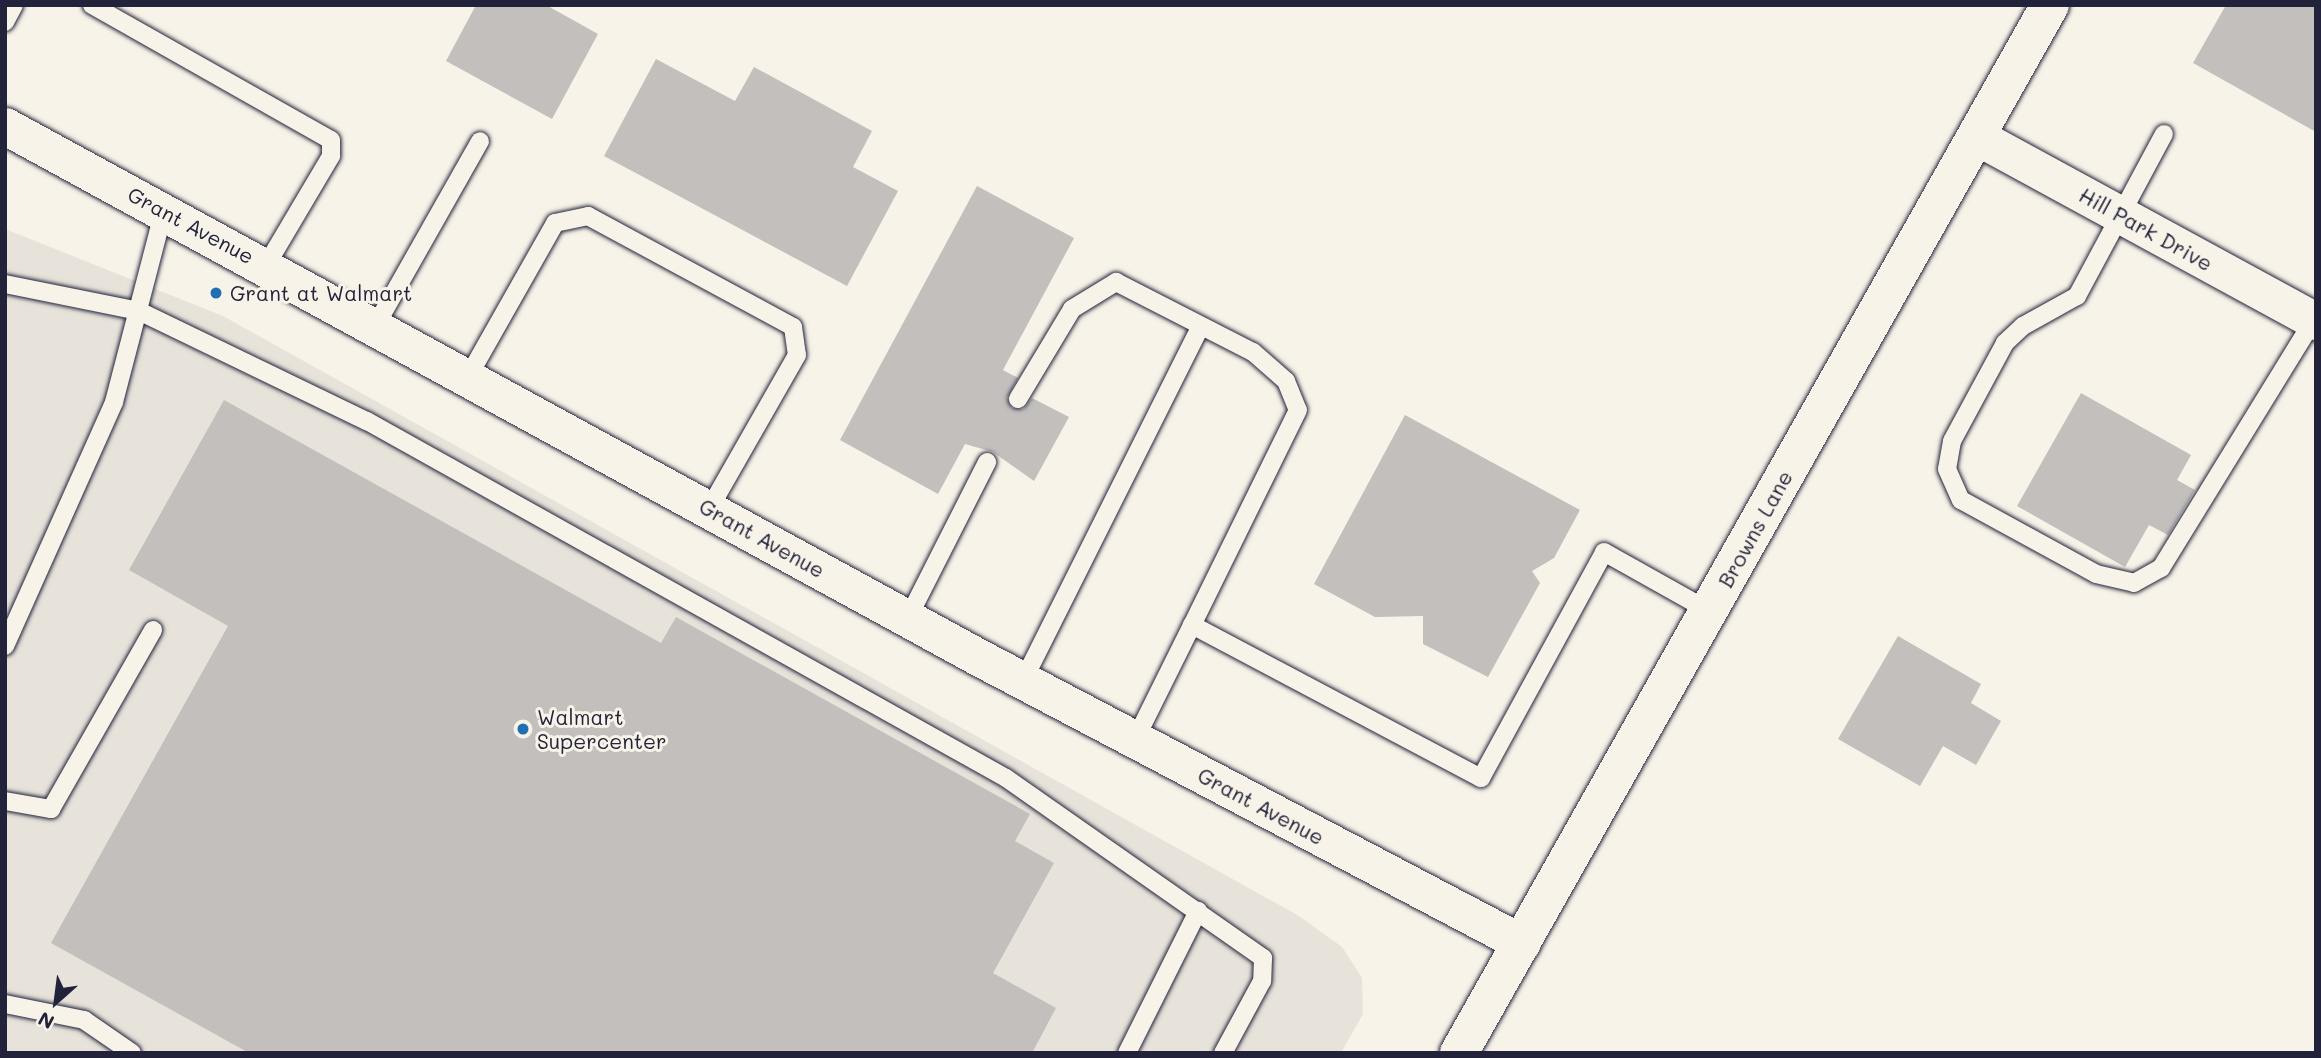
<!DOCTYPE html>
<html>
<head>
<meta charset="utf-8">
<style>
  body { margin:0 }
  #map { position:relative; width:2321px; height:1058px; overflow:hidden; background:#f7f3e8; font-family:Mali,sans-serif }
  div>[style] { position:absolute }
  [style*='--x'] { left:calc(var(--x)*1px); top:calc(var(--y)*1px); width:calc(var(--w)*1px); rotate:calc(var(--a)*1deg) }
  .built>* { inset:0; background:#e7e3db }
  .building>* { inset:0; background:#c2bfbd }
  .roads { filter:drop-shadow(0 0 2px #22223b) drop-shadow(0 0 2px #22223b) }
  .service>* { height:18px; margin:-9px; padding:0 9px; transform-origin:9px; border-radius:9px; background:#f7f3e8 }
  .minor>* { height:37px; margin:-18.5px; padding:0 18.5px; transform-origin:18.5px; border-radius:18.5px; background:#f7f3e8 }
  .tertiary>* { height:38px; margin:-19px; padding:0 19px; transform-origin:19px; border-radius:19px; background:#f7f3e8 }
  .dots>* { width:19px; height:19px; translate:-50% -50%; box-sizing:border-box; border:4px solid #f7f3e8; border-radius:50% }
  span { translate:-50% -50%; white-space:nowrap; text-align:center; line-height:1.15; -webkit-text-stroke:6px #f7f3e8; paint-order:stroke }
  .street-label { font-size:21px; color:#22223b }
  .poi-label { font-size:21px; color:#22223b }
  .left { translate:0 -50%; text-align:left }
  .frame { position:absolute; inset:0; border:7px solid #22223b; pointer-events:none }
  .north { position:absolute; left:21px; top:967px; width:70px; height:70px; -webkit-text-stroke:5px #f7f3e8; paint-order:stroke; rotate:208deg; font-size:19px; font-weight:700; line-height:28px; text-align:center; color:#22223b }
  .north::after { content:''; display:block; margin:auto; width:24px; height:32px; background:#22223b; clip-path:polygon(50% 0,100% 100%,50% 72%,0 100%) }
</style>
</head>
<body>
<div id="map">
  <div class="built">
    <i style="clip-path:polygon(5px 229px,223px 316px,1299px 916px,1342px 947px,1362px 978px,1363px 1014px,1341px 1053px,5px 1053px)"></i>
  </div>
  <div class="building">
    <i style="clip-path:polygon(476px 5px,546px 5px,598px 34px,552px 119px,446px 61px)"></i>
    <i style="clip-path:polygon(2226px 5px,2316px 5px,2316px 132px,2193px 63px)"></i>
    <i style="clip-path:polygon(656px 59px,735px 101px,754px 67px,872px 131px,853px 167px,898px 191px,847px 286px,604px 156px)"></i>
    <i style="clip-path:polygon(977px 186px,1074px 238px,1003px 370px,1018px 378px,1007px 398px,1012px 408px,1023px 409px,1032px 398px,1069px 417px,1034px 481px,993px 452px,965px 444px,938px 494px,840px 440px)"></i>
    <i style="clip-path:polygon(2081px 393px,2191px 455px,2177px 480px,2195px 490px,2168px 535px,2149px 525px,2125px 567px,2017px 506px)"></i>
    <i style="clip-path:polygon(224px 400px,661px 643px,676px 617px,1030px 814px,1015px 841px,1054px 863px,993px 973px,1056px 1008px,1032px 1053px,249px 1053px,51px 943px,228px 626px,129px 570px)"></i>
    <i style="clip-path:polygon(1405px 415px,1580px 510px,1554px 558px,1532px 571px,1540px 583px,1488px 677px,1423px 644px,1423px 616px,1375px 617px,1314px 584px)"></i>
    <i style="clip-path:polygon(1898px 636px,1981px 684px,1971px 703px,2001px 721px,1976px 765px,1943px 746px,1920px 786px,1838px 739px)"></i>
  </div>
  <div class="roads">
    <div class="service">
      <i style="--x:92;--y:5;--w:274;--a:29.5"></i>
      <i style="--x:331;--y:140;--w:16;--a:90"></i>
      <i style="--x:331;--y:156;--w:128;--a:120.6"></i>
      <i style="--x:5;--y:22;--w:19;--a:-62"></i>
      <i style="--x:2164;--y:134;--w:184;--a:118.2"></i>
      <i style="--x:2077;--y:296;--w:62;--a:150.9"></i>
      <i style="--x:2023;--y:326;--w:25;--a:137"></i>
      <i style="--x:2005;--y:343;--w:111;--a:118.4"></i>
      <i style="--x:1952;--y:441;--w:28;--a:100"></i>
      <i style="--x:1947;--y:469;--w:34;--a:66"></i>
      <i style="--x:1961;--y:500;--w:154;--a:28.7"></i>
      <i style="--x:2096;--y:574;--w:39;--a:13"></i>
      <i style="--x:2134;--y:583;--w:31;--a:-29"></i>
      <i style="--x:2161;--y:568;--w:296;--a:-58.4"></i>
      <i style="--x:5;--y:284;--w:137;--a:11.4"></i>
      <i style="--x:139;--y:311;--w:253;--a:25.8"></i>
      <i style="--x:367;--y:421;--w:732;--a:29.19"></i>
      <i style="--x:1006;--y:778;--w:314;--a:35"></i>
      <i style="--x:1263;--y:958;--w:23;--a:92"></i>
      <i style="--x:1262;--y:981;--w:82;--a:118.4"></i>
      <i style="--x:376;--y:325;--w:211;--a:-60.5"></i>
      <i style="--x:468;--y:377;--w:177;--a:-60.5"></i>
      <i style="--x:555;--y:223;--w:34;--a:-12"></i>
      <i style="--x:588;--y:216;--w:233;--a:28.4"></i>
      <i style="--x:793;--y:327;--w:28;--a:82"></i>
      <i style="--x:797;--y:355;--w:177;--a:119.7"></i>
      <i style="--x:1018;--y:399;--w:105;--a:-59"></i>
      <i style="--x:1072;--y:309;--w:52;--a:-31.5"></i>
      <i style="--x:1116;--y:282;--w:154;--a:27.1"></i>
      <i style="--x:1253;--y:352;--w:44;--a:41.3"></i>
      <i style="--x:1286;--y:381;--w:31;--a:68"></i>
      <i style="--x:1298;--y:410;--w:240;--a:116.2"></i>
      <i style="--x:908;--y:618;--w:175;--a:-63.1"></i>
      <i style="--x:5;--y:646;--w:267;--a:-65.9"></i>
      <i style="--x:114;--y:402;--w:198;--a:-75.4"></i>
      <i style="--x:1023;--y:681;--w:397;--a:-63.4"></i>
      <i style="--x:1135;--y:740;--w:128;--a:-63.6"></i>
      <i style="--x:1192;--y:625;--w:327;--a:27.9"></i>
      <i style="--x:1481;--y:778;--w:257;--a:-61.4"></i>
      <i style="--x:1604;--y:552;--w:120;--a:29.3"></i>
      <i style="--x:5;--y:801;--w:47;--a:9.9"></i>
      <i style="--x:51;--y:809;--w:206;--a:-60.3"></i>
      <i style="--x:5;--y:1004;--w:81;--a:11.4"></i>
      <i style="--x:84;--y:1020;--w:58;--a:34.5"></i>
      <i style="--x:1127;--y:1053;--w:159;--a:-63.4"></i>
    </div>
    <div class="minor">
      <i style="--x:5;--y:126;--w:1111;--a:28.62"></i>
      <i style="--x:980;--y:658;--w:612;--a:27.74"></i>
      <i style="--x:1976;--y:136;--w:387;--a:28.6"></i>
    </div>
    <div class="tertiary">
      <i style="--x:1459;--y:1053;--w:1203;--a:-60.58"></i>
    </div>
  </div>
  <div class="dots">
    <i style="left:216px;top:293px;background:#1f6fb2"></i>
    <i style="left:523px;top:729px;background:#1f6fb2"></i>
  </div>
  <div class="street-label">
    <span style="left:191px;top:225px;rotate:28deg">Grant Avenue</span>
    <span style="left:2146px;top:229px;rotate:29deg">Hill Park Drive</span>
    <span style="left:1755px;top:529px;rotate:-61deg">Browns Lane</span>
    <span style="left:762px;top:538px;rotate:29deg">Grant Avenue</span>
    <span style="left:1261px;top:806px;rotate:28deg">Grant Avenue</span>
  </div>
  <div class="poi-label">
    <span class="left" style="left:230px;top:293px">Grant at Walmart</span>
    <span class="left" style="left:537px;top:729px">Walmart<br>Supercenter</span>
  </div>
  <div class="frame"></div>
  <div class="north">N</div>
</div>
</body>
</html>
